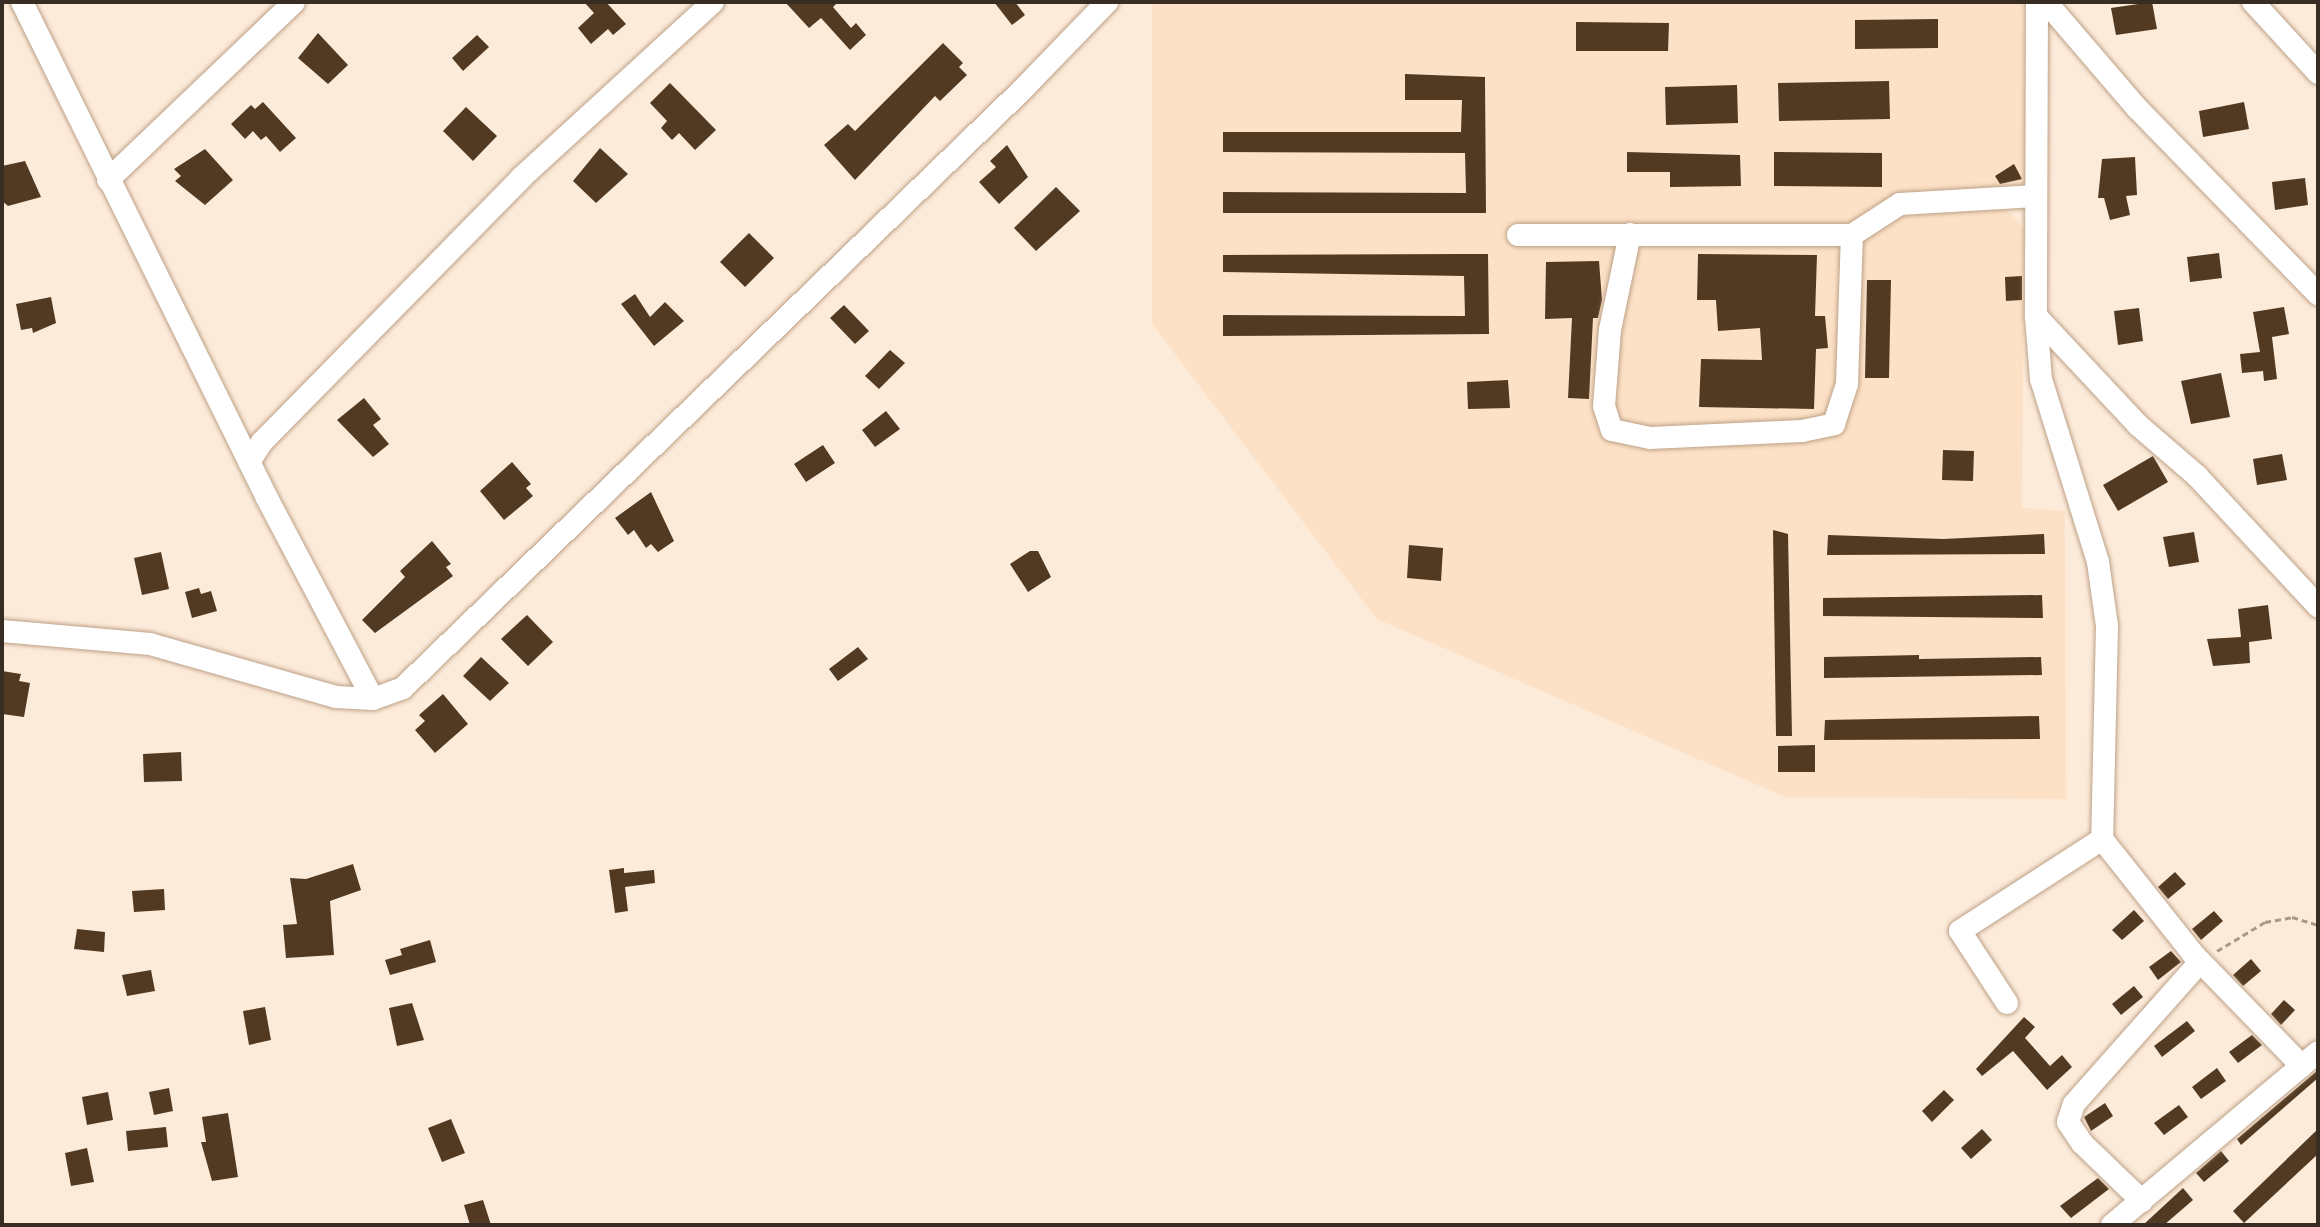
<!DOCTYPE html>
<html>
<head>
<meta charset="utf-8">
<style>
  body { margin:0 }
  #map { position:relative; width:2320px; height:1227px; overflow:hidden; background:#fdebda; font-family:Jost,sans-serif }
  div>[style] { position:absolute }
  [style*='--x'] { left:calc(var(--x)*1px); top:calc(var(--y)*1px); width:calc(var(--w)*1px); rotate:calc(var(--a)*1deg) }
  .built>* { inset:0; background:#fde1c6 }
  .building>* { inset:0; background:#523a22 }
  .path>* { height:3px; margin-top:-1.5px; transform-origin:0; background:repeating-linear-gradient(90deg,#a7988a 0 6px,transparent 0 10px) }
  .roads { filter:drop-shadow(0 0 2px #bda187) drop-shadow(0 0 2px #bda187) }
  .minor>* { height:22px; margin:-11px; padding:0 11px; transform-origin:11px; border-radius:11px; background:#fff }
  span { translate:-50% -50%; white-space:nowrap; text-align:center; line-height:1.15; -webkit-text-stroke:8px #fdebda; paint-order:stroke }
  .frame { position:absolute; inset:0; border:4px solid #382d22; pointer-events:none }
</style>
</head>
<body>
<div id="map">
  <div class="built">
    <i style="clip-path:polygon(1152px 2px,2023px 2px,2027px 182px,2001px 193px,1999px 203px,2024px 228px,2022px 508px,2065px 511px,2066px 799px,1785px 797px,1377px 619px,1152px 324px)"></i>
  </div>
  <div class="building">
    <i style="clip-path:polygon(584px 2px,606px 2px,626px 24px,613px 35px,608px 29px,591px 44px,578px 28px,594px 13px)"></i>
    <i style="clip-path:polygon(785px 2px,838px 2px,833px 7px,851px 28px,856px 23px,866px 35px,850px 50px,821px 18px,809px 28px)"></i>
    <i style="clip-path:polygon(994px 2px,1015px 2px,1025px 15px,1012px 25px)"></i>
    <i style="clip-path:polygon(2152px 2px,2157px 29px,2116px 35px,2111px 8px)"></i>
    <i style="clip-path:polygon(1938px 19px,1938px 48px,1855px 49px,1855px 20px)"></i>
    <i style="clip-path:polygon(1576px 22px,1669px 23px,1668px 51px,1576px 51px)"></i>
    <i style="clip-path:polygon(318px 33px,348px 65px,328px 84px,298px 58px)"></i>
    <i style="clip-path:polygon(477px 35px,489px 47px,463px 71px,452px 58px)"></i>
    <i style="clip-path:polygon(943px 43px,963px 63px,959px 67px,967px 75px,940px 101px,935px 96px,855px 180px,824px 145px,848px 124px,855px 131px)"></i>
    <i style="clip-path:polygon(1405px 74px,1485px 77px,1486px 213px,1223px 213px,1223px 192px,1466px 193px,1465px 153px,1223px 152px,1223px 132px,1461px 132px,1462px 100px,1405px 100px)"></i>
    <i style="clip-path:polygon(1889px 81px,1890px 119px,1779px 121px,1778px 83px)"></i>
    <i style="clip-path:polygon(670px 83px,716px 130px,695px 150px,679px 133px,672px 140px,661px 128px,667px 121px,650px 103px)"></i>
    <i style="clip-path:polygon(1737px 85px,1738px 123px,1666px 125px,1665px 87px)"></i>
    <i style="clip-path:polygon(263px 102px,296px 138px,280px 152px,266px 136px,261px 140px,253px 131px,245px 139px,231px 124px,251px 105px,255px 109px)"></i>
    <i style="clip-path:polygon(2244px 102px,2249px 129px,2203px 137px,2199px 111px)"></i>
    <i style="clip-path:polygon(466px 107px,497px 136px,473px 161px,443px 131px)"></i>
    <i style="clip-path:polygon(1007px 145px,1028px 177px,999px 204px,979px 182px,996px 167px,990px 161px)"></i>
    <i style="clip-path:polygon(600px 148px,628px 174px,596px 203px,573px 181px)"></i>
    <i style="clip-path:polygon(205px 149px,233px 180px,205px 205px,175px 181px,181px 176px,174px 169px)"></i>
    <i style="clip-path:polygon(1627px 152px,1740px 155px,1741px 186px,1670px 187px,1670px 172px,1627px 172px)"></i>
    <i style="clip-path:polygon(1774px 152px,1882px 153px,1882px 187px,1774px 186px)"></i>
    <i style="clip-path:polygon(2135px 157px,2137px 195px,2126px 196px,2130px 215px,2110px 220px,2104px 198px,2098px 198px,2102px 159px)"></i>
    <i style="clip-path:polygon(25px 161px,41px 197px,8px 206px,2px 201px,2px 166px)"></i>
    <i style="clip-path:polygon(2014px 164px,2022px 179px,2000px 184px,1995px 176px)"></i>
    <i style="clip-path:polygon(2305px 178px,2308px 205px,2275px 210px,2272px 182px)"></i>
    <i style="clip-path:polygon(1056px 187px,1080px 211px,1036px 251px,1014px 228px)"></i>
    <i style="clip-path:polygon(749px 233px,774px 258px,745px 287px,720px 262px)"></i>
    <i style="clip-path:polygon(2219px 253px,2222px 278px,2190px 282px,2187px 257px)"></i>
    <i style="clip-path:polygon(1464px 254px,1488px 254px,1489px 334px,1223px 336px,1223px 315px,1465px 316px,1464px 276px,1223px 272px,1223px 255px)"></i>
    <i style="clip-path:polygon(1698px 254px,1817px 255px,1815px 316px,1825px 316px,1828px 348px,1816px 349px,1814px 409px,1699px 407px,1701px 359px,1762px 360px,1760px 328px,1718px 331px,1716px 300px,1697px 300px)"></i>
    <i style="clip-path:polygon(1599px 261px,1602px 300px,1598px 318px,1593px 318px,1589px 399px,1568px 398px,1572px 318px,1545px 319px,1546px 262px)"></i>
    <i style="clip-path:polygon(2022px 276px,2022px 300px,2006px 301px,2005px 277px)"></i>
    <i style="clip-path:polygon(1867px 280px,1891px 280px,1889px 378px,1865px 378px)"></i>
    <i style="clip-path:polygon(635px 294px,650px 317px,665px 302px,684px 321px,654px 346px,621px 304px)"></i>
    <i style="clip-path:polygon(51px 297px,56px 323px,33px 333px,32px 328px,21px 330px,16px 304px)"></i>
    <i style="clip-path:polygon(844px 305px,869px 331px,855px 344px,830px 318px)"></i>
    <i style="clip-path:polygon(2284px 307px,2289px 334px,2272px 337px,2277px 379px,2264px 381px,2263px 371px,2242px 373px,2240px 354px,2260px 352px,2253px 312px)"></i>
    <i style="clip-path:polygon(2139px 308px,2143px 341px,2118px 345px,2114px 311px)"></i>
    <i style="clip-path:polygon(890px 350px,905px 363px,879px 389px,865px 376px)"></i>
    <i style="clip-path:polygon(2221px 373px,2230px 417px,2191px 424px,2181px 381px)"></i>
    <i style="clip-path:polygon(1508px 380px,1510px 408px,1468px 409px,1467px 382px)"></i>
    <i style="clip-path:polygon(364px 398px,381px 419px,373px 425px,389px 444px,373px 457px,337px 420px)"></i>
    <i style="clip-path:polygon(886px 411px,900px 429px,875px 447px,862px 430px)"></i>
    <i style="clip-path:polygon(823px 445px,835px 463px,806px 482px,794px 464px)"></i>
    <i style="clip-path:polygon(1943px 450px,1974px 451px,1973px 481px,1942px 480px)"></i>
    <i style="clip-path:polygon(2282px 454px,2287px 480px,2257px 485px,2253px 459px)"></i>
    <i style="clip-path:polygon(2153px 456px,2168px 482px,2118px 511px,2103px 485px)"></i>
    <i style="clip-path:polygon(512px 462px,531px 484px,526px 488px,533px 496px,504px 520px,480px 491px)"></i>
    <i style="clip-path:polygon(651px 492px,674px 541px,658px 552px,651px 544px,646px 548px,634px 530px,628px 535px,615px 518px)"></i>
    <i style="clip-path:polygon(1773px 530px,1788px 534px,1792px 736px,1776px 736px)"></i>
    <i style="clip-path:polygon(2194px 532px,2199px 562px,2169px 567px,2163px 537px)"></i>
    <i style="clip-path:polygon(2044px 534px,2045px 554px,1827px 555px,1828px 535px,1943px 539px)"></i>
    <i style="clip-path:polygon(432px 541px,451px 564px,446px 567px,453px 576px,375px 633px,362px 620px,405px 577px,400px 571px)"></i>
    <i style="clip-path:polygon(1409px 545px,1443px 548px,1441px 581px,1407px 578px)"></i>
    <i style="clip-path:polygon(1030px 551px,1038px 551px,1051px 577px,1028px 592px,1010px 564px)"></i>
    <i style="clip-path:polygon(161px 552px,169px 589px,142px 595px,134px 558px)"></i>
    <i style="clip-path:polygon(199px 588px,201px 594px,211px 591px,217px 611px,192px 618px,185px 592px)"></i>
    <i style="clip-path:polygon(2042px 595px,2043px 618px,1823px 616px,1823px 598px)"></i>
    <i style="clip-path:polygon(2268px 605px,2272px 639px,2249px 642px,2250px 663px,2213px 666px,2207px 639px,2241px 637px,2238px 609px)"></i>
    <i style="clip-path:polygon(527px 615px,553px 642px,528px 666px,501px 639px)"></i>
    <i style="clip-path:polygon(858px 647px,868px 659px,838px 681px,829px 669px)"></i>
    <i style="clip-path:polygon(1919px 655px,1919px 659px,2041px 657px,2042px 675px,1824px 678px,1824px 657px)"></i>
    <i style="clip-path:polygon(481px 657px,509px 683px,490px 701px,463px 676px)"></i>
    <i style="clip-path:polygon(2px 671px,21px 674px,19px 681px,30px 683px,24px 717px,2px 714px)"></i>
    <i style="clip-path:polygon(443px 694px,468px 724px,435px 753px,415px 730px,425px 721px,419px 715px)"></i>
    <i style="clip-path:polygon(2039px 716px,2040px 739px,1824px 740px,1825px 720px)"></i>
    <i style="clip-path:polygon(1815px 745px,1815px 772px,1778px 772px,1778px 746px)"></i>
    <i style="clip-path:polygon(181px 752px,182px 781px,144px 782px,143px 754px)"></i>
    <i style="clip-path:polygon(353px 864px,361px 890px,330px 901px,334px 955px,286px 958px,283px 925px,297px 924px,290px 878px,306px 879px)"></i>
    <i style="clip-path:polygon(624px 868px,624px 873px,654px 870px,655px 883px,625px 887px,628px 911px,615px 913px,609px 870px)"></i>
    <i style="clip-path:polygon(2175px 872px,2186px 884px,2168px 899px,2158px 887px)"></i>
    <i style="clip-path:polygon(164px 889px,165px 910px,134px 912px,132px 891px)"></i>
    <i style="clip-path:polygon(2134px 910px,2144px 921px,2122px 940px,2112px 930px)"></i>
    <i style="clip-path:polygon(2214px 911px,2223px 921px,2201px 940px,2192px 929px)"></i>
    <i style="clip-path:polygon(77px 929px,105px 932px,104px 952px,74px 949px)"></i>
    <i style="clip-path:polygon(430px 940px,436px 962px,390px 975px,385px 960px,402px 955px,400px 949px)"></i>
    <i style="clip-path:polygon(2171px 951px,2181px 962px,2158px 980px,2149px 967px)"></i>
    <i style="clip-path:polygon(2251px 959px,2261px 971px,2243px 986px,2233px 975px)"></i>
    <i style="clip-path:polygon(151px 970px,155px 991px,127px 996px,122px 975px)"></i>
    <i style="clip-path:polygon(2134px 986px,2143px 997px,2121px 1015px,2112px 1004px)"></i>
    <i style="clip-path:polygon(2284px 1000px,2295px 1010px,2281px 1025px,2271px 1014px)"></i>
    <i style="clip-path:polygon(412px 1003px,424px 1040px,397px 1046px,389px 1008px)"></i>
    <i style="clip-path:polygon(265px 1007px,271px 1040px,249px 1045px,243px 1011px)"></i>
    <i style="clip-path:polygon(2024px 1017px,2035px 1027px,2025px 1038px,2050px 1066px,2062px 1055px,2072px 1067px,2047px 1090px,2013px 1051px,1982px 1076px,1976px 1069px)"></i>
    <i style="clip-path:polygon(2187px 1021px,2195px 1031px,2162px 1057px,2154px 1046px)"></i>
    <i style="clip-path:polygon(2252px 1035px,2262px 1045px,2238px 1063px,2229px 1052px)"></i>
    <i style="clip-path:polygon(2217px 1068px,2226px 1081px,2201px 1099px,2192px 1087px)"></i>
    <i style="clip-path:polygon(2318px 1070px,2318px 1078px,2241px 1145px,2237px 1139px)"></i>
    <i style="clip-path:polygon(169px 1088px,173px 1111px,154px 1115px,149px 1092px)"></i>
    <i style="clip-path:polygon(1944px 1090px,1954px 1100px,1932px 1122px,1922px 1111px)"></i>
    <i style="clip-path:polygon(108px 1092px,113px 1120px,87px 1125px,82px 1097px)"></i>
    <i style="clip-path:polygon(2105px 1103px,2113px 1116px,2091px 1131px,2084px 1117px)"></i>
    <i style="clip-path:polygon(2179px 1105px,2188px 1117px,2164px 1135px,2154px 1123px)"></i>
    <i style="clip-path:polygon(228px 1113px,238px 1177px,212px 1181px,201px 1142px,206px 1142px,202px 1117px)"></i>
    <i style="clip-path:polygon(451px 1119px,465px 1153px,442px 1162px,428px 1128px)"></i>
    <i style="clip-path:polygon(166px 1127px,168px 1147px,128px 1151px,126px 1131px)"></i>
    <i style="clip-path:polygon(1982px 1129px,1992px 1140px,1971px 1159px,1961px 1148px)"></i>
    <i style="clip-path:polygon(2318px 1129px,2318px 1154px,2244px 1223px,2233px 1211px)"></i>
    <i style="clip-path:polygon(87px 1148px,94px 1182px,71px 1186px,65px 1153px)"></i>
    <i style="clip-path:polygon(2221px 1151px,2229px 1161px,2204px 1182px,2196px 1173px)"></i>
    <i style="clip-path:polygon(2098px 1178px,2109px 1189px,2071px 1218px,2060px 1206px)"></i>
    <i style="clip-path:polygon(2183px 1188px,2193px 1200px,2164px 1225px,2143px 1225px)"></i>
    <i style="clip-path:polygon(483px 1200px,491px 1225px,470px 1225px,464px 1205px)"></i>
  </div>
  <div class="path">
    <i style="--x:2217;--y:951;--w:56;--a:-31.1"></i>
    <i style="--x:2265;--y:922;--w:27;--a:-10"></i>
    <i style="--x:2292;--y:917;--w:27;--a:17"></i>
  </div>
  <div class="roads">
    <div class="minor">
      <i style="--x:22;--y:2;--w:553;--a:63.71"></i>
      <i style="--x:267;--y:498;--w:227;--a:62.2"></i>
      <i style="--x:2037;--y:2;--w:314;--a:90.2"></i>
      <i style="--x:2036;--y:316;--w:63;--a:85.5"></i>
      <i style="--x:2041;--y:379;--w:192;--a:72.7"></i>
      <i style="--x:2098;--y:562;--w:65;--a:82"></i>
      <i style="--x:2107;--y:626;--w:213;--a:91.3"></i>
      <i style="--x:2102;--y:839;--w:147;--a:51.6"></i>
      <i style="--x:2193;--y:954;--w:156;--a:45.8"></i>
      <i style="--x:2046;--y:2;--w:140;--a:49.4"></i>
      <i style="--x:2137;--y:108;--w:260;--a:45.8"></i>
      <i style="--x:2253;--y:2;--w:96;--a:47.5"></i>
      <i style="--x:108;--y:180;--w:257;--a:-43.7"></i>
      <i style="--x:1630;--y:234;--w:98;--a:101.8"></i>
      <i style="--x:1610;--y:330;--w:76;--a:94.5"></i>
      <i style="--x:1604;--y:406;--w:25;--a:72"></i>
      <i style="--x:1612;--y:430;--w:39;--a:12"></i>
      <i style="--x:1650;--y:438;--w:152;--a:-2.6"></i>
      <i style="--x:1802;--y:431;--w:33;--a:-12"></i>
      <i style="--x:1834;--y:424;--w:42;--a:-72"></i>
      <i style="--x:1847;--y:384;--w:149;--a:-88.1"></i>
      <i style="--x:1518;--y:235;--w:334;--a:0"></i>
      <i style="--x:1852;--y:235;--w:57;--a:-32.9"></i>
      <i style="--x:1900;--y:204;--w:136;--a:-3.4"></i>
      <i style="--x:2036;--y:316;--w:149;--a:46.9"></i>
      <i style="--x:2138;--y:425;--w:78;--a:40.8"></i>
      <i style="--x:2197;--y:476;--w:178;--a:47.1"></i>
      <i style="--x:249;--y:462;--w:24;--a:-57"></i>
      <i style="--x:262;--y:442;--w:370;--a:-45.5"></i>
      <i style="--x:521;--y:178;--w:260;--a:-42.5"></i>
      <i style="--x:2;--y:631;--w:149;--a:5"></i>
      <i style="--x:150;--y:644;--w:193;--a:15.9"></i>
      <i style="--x:336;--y:697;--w:37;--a:3"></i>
      <i style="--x:373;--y:699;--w:32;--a:-20"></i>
      <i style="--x:403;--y:688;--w:864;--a:-44.01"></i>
      <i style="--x:1024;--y:88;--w:120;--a:-46"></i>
      <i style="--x:2007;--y:1003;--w:86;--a:-123.1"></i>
      <i style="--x:1960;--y:931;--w:169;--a:-32.9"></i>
      <i style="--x:2142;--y:1201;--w:83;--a:-136"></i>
      <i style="--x:2082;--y:1143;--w:25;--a:-124"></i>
      <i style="--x:2068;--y:1122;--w:19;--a:-72"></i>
      <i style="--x:2074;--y:1104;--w:190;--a:-48.4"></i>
      <i style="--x:2112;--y:1225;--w:269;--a:-40"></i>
    </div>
  </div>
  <div class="frame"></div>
</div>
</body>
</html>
